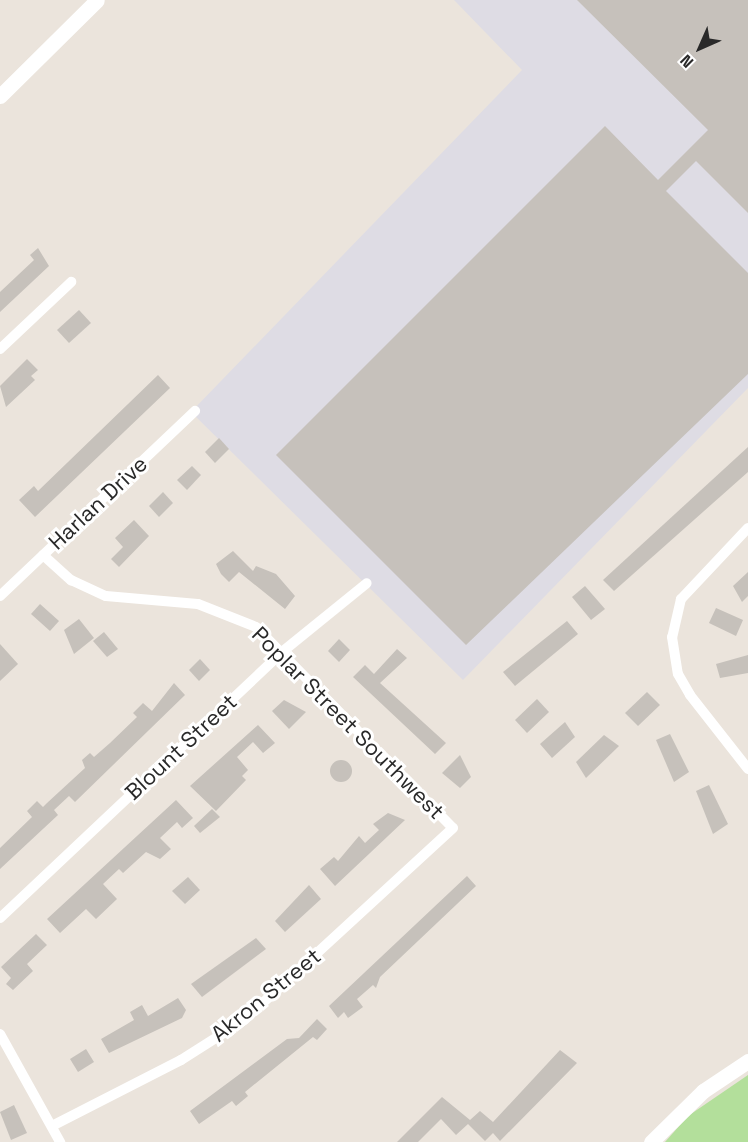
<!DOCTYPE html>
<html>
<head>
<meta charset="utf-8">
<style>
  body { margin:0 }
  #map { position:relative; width:748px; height:1142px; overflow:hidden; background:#ebe4dc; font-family:"Space Grotesk",sans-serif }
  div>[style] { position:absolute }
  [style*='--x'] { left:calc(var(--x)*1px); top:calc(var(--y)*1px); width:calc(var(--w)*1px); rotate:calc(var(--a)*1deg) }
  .industrial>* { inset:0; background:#dedce4 }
  .green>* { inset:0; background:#b3df9b }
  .building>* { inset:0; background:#c6c1bb }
  .round { border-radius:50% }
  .minor>* { height:10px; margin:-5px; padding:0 5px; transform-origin:5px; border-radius:5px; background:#fff }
  .secondary>* { height:15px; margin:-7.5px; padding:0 7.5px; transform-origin:7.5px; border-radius:7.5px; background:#fff }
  span { translate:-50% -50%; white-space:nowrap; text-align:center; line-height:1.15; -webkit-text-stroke:6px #fff; paint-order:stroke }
  .street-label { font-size:22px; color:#292929 }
  .north { position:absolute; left:670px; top:18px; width:60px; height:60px; -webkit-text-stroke:4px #fff; paint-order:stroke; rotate:225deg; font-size:16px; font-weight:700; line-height:24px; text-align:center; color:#292929 }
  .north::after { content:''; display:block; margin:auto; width:21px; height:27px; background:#292929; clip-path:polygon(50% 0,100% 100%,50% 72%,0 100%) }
</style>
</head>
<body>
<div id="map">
  <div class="industrial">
    <i style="clip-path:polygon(454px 0,748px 0,748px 388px,463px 680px,191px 412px,522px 70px)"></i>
  </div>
  <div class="green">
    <i style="clip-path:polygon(748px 1075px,748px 1142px,665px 1142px,688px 1116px)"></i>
  </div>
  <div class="building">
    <i style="clip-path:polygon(577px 0,748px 0,748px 213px,696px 161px,666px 191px,748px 273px,748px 374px,466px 645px,276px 455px,605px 126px,658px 180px,708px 130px)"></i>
    <i style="clip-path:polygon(38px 248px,49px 266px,0 312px,0 292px,34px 260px,30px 255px)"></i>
    <i style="clip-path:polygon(79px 310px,91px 323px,69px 343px,57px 330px)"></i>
    <i style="clip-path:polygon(27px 359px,38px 370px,31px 376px,35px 380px,6px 407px,0 386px)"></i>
    <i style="clip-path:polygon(158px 375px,170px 388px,35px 517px,19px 500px,34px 486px,38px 491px)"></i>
    <i style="clip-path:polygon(219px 438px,229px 449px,215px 463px,205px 452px)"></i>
    <i style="clip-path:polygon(748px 447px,748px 472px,614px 591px,603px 580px)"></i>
    <i style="clip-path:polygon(192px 466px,201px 475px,187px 490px,177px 480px)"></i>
    <i style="clip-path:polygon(163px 492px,173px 503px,159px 517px,149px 506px)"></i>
    <i style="clip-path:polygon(134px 520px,149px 536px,119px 567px,111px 559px,123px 547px,115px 538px)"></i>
    <i style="clip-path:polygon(233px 551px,253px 571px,256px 566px,276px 574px,295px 596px,285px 609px,239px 572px,229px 582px,221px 574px,216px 564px)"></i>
    <i style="clip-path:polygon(748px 572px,748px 596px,742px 602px,733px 586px)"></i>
    <i style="clip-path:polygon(585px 586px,605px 609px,591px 620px,572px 597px)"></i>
    <i style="clip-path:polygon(40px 604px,59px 621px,50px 631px,31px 614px)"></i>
    <i style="clip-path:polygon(716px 608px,743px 620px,736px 636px,709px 623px)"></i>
    <i style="clip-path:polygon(79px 619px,94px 638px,74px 654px,64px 630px)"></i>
    <i style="clip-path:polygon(567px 621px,578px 634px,515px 686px,503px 672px)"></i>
    <i style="clip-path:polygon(104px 632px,118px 649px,107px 657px,93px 641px)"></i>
    <i style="clip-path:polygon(339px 639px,350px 650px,339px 662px,328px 651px)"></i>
    <i style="clip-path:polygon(0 644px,18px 664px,0 681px)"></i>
    <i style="clip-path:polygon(397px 649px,407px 658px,380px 683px,446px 743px,435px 754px,353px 677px,365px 665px,374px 674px)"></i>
    <i style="clip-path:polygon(748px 655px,748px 673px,720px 678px,716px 664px)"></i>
    <i style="clip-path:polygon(200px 659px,210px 670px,199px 681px,189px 670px)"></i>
    <i style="clip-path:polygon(174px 683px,185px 695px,75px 802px,69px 796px,54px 810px,58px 815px,0 869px,0 848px,32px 817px,27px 811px,37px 801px,43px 807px,47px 803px,85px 768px,82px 760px,90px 753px,94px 757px,110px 743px,137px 717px,133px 713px,143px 703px,152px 711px)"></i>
    <i style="clip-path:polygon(647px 692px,660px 705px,638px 726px,625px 713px)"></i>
    <i style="clip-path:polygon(537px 699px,549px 712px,527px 733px,515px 720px)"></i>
    <i style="clip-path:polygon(284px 700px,306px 712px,289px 729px,272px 711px)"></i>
    <i style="clip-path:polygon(565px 722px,575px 737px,552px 758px,540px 744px)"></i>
    <i style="clip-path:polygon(258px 725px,275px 743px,263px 753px,253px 742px,237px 757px,248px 770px,242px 776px,246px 780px,216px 811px,190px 786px)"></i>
    <i style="clip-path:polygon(670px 734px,689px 772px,674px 782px,656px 740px)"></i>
    <i style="clip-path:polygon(604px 735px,619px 746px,586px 778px,576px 762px)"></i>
    <i style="clip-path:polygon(460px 755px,471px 777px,460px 788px,442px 773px)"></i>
    <i class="round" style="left:330px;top:760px;width:22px;height:22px"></i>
    <i style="clip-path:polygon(709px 785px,728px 824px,713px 834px,696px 791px)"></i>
    <i style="clip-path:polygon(176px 800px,193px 818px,182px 828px,177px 822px,160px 838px,171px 849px,160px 859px,146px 852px,123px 873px,119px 869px,103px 884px,117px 899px,96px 919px,86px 909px,60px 933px,47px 919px)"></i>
    <i style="clip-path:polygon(212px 809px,220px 817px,200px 833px,194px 826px)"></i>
    <i style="clip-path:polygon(388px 813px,405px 820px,335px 886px,320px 869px,334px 857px,338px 861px,359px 836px,365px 843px,379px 830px,373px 824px)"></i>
    <i style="clip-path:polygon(467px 876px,476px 886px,380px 977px,376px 988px,373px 985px,357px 999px,363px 1007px,348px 1018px,344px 1012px,338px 1018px,329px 1006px)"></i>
    <i style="clip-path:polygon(188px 877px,200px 890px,185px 904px,172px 891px)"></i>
    <i style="clip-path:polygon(309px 885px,321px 899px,285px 932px,275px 921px)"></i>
    <i style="clip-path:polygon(36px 934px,47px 945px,27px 964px,33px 971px,13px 990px,6px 984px,11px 978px,1px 967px)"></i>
    <i style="clip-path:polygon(256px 938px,266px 949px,202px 997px,191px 984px)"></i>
    <i style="clip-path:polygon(178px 998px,186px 1010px,182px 1018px,109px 1053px,101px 1039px,134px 1020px,130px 1012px,142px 1005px,148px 1016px)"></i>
    <i style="clip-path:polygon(317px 1019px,327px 1029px,317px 1040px,313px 1037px,245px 1092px,248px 1096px,236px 1106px,232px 1101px,199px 1124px,190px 1111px,287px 1039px,299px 1038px)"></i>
    <i style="clip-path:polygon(86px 1049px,94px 1062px,78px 1072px,70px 1059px)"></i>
    <i style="clip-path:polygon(560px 1050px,577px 1063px,500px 1141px,493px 1133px,485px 1141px,468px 1124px,456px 1135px,441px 1119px,418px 1142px,397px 1142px,442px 1097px,470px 1120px,480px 1111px,493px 1122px)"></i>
    <i style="clip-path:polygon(14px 1105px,27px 1133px,11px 1140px,0 1112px)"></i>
  </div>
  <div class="minor">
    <i style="--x:0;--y:349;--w:98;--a:-43.3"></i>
    <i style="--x:748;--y:528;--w:98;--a:133.3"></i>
    <i style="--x:681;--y:599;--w:39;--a:103"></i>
    <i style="--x:672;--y:637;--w:37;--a:81"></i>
    <i style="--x:678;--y:674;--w:24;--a:60"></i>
    <i style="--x:690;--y:695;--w:94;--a:51.9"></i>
    <i style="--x:43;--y:555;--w:38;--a:42"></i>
    <i style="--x:71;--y:580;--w:38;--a:25"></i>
    <i style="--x:106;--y:596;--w:92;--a:5"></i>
    <i style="--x:198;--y:604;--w:62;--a:21.6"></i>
    <i style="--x:256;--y:627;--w:281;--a:45.6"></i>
    <i style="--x:453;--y:828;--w:284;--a:137.4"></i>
    <i style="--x:244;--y:1020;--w:75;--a:147.6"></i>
    <i style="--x:181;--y:1060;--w:145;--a:152.9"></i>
    <i style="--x:0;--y:596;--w:269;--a:-43.5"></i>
    <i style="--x:0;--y:918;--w:388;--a:-43.3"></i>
    <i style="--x:282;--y:652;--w:109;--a:-39.1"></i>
    <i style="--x:0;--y:1034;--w:124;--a:60.9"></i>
  </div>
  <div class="secondary">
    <i style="--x:0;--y:96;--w:136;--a:-44.7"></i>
    <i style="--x:651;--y:1142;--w:73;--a:-44.4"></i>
    <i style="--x:703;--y:1091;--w:54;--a:-33.7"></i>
  </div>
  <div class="street-label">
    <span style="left:98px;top:503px;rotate:-43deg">Harlan Drive</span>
    <span style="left:348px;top:723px;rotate:45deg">Poplar Street Southwest</span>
    <span style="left:181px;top:747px;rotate:-43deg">Blount Street</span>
    <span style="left:266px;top:995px;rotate:-39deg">Akron Street</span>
  </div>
  <div class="north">N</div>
</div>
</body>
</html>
